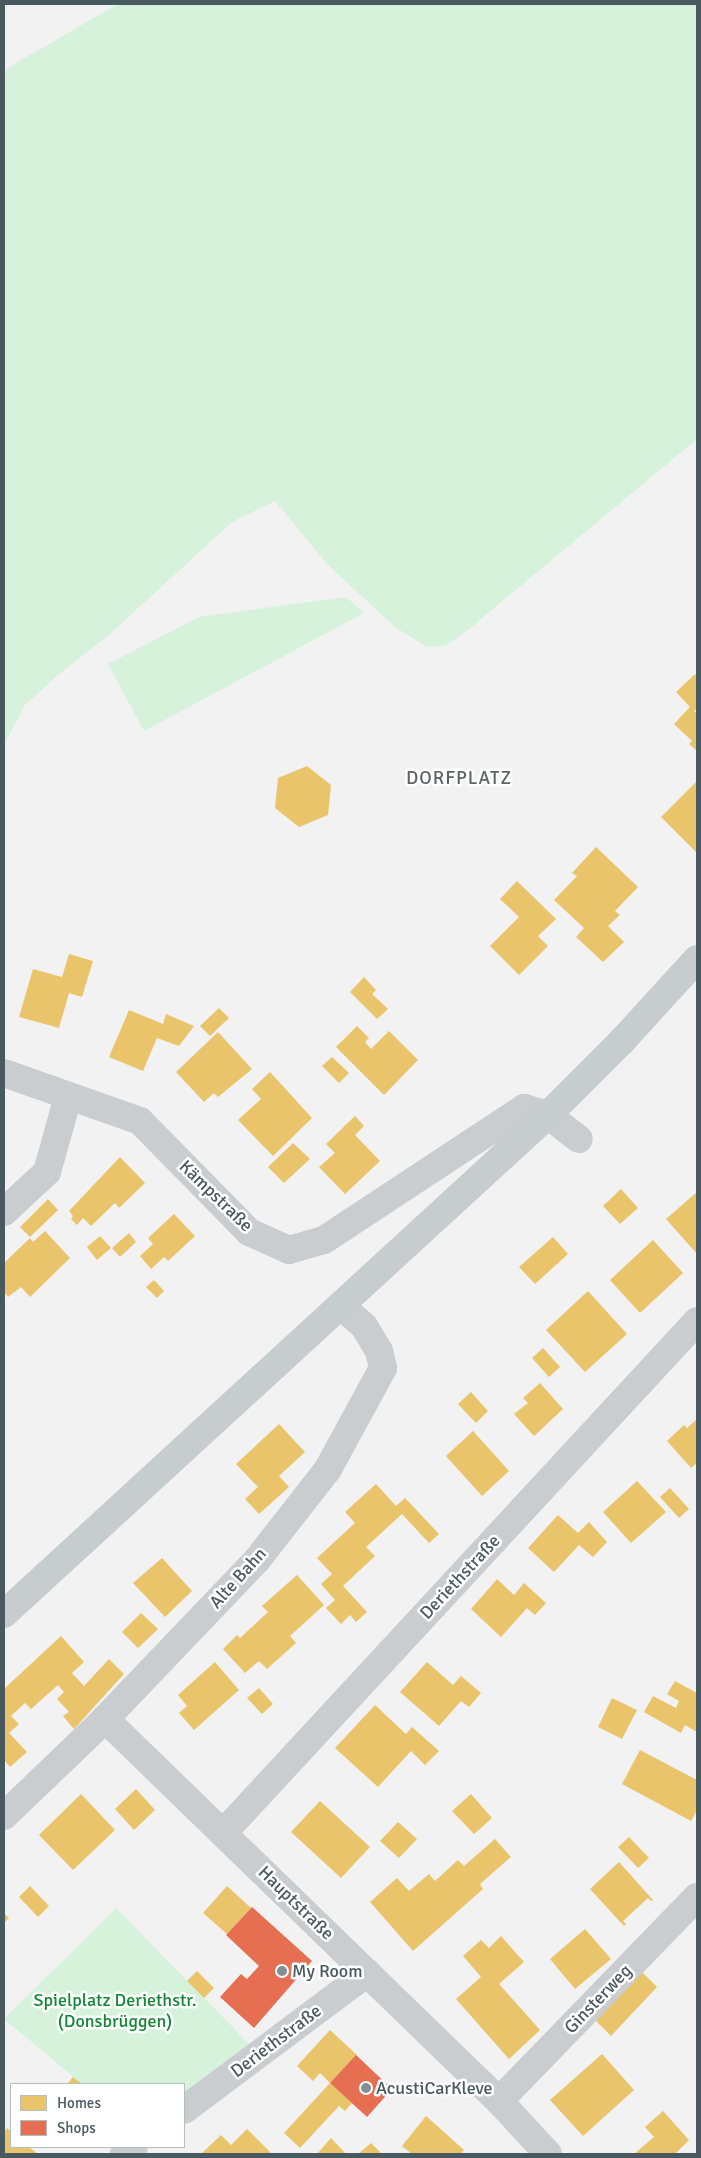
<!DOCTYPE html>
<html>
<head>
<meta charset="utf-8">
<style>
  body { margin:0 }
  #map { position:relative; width:701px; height:2158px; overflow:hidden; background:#f3f2f2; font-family:Signika,sans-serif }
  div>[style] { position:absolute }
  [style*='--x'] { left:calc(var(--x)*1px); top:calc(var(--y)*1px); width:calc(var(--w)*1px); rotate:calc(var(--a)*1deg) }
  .green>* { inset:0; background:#d6f2db }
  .homes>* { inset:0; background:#e9c46a }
  .shops>* { inset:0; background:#e76f51 }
  .minor>* { height:28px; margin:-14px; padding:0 14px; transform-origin:14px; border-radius:14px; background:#c9cdcf }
  .major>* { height:28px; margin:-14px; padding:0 14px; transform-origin:14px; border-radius:14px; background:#c7ccce }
  .dots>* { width:14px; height:14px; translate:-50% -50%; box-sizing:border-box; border:2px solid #fff; border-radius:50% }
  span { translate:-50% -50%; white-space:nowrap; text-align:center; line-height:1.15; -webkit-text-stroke:5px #fff; paint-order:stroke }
  .street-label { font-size:18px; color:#485a60 }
  .poi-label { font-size:18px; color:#485a60 }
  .left { translate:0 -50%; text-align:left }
  .park-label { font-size:18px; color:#128835 }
  .neighbourhood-label { font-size:19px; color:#5d6467; letter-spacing:1px }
  .frame { position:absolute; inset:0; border:5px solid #485a60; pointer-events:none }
  .legend { position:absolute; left:10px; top:2083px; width:175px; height:65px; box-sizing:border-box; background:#fff; border:1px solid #b6bdbf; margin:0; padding:6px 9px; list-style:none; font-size:15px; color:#485a60 }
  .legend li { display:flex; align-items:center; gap:10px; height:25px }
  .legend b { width:25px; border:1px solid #b6bdbf }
</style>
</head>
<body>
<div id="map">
  <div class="green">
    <i style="clip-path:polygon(118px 4px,697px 4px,697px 439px,469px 629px,445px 646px,427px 647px,395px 627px,328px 565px,275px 501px,232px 522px,110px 634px,58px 675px,25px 705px,4px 745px,4px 70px)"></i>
    <i style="clip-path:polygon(346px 597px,364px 613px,144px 731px,108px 664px,199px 617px)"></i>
    <i style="clip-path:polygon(116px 1908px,251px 2046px,184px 2095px,184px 2084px,82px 2084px,4px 2019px)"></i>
  </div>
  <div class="homes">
    <i style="clip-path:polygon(695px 674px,697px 677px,697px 709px,694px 711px,697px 713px,697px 751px,689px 744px,692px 741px,674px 724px,690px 707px,676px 692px)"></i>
    <i style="clip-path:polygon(307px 766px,331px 785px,328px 815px,299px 827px,275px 808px,278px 778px)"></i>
    <i style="clip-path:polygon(697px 781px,697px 853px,661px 817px)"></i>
    <i style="clip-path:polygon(596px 847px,638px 887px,615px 911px,620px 915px,608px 926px,624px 942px,603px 962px,576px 937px,584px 928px,554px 900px,577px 876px,572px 873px)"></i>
    <i style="clip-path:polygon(517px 881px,556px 919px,538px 936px,548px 946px,519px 975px,490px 946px,519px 917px,500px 899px)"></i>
    <i style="clip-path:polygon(69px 954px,93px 961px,82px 997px,69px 993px,59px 1028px,19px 1017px,33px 969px,62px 977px)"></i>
    <i style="clip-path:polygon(364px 977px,376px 990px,372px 994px,388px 1009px,377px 1019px,350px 992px)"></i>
    <i style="clip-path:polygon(219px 1008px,229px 1018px,210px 1036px,200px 1026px)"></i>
    <i style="clip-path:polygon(129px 1010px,163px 1024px,166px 1014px,194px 1026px,179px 1046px,157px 1038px,143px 1071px,109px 1057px)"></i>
    <i style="clip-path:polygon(357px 1026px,369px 1038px,365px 1042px,371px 1049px,389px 1031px,418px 1060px,384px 1095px,336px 1047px)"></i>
    <i style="clip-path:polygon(218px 1032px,252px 1069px,218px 1097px,214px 1093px,204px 1102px,176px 1072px)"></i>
    <i style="clip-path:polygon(332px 1057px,349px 1073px,339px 1083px,322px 1066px)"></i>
    <i style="clip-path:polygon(270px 1072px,312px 1118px,273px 1156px,238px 1120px,261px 1099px,252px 1089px)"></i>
    <i style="clip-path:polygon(355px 1116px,364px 1126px,355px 1135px,380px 1161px,345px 1194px,319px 1167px,335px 1153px,326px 1144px)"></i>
    <i style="clip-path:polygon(293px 1143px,310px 1159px,284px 1183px,268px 1167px)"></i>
    <i style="clip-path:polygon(120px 1157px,145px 1183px,119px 1208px,115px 1203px,91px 1226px,83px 1218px,77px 1225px,71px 1219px,73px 1216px,69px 1211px)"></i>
    <i style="clip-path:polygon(621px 1189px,638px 1208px,620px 1224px,603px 1206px)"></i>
    <i style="clip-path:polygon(697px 1192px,697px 1254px,666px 1219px)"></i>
    <i style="clip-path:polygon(48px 1199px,58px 1210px,30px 1237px,20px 1227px)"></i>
    <i style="clip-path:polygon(174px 1214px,195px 1236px,168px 1261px,164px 1257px,151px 1269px,140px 1256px,153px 1244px,148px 1238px)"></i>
    <i style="clip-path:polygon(45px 1231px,70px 1258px,30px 1297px,21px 1287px,8px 1297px,4px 1292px,4px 1263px,30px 1238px,33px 1242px)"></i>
    <i style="clip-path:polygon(129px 1233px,136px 1242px,120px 1257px,112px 1248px)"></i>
    <i style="clip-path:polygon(100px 1236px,111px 1248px,97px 1260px,87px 1247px)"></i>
    <i style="clip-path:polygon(553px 1237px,568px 1254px,535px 1284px,519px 1267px)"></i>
    <i style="clip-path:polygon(653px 1240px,683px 1273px,640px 1313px,610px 1280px)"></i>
    <i style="clip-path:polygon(154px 1280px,164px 1291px,157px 1298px,146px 1287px)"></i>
    <i style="clip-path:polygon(588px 1291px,627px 1334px,585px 1372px,546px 1330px)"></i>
    <i style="clip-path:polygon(543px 1348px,560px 1367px,549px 1377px,532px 1358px)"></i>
    <i style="clip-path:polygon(540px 1383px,563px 1409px,534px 1436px,514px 1414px,528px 1403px,523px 1398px)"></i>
    <i style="clip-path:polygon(471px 1392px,488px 1411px,476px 1423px,458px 1404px)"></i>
    <i style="clip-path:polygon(697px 1419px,697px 1463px,691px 1468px,667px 1441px,684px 1425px,687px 1428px)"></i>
    <i style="clip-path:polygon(279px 1424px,305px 1452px,279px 1476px,289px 1487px,259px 1514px,245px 1499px,258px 1487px,236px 1464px)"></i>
    <i style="clip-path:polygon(473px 1431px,509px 1471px,482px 1496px,446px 1456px)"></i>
    <i style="clip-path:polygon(637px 1481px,666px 1512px,631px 1543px,603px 1512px)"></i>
    <i style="clip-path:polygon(376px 1484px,396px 1506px,405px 1498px,439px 1534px,429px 1543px,402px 1514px,366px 1547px,375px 1556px,343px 1586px,367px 1612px,356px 1622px,350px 1615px,341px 1624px,326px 1608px,335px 1600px,321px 1584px,332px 1574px,317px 1558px,355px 1523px,345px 1512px)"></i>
    <i style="clip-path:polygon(670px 1488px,689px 1509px,679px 1518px,660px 1497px)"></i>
    <i style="clip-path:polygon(558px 1515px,578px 1533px,589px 1522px,607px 1542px,593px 1557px,579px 1545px,554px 1572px,528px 1548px)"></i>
    <i style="clip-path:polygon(162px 1558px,192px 1591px,165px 1617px,133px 1583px)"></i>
    <i style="clip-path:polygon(297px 1575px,324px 1605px,290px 1636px,296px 1643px,267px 1669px,259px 1661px,245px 1673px,223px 1649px,237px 1635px,240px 1638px,268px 1612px,262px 1606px)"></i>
    <i style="clip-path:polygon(497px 1579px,514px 1595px,524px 1583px,546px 1603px,535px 1615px,527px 1608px,501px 1637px,471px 1609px)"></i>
    <i style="clip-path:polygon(141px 1613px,158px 1629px,138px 1648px,122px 1632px)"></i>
    <i style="clip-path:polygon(61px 1636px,84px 1662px,72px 1673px,84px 1686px,109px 1659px,124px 1674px,74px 1729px,63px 1716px,69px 1712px,57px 1699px,64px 1692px,58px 1685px,31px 1709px,25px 1703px,11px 1716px,19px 1724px,9px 1733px,27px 1752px,10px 1767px,4px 1760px,4px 1689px)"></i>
    <i style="clip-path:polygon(215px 1662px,239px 1690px,194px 1730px,179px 1713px,187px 1706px,178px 1695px)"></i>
    <i style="clip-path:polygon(427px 1662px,453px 1685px,461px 1676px,481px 1693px,469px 1707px,461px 1701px,439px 1726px,400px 1692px)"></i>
    <i style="clip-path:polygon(675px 1681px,697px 1693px,697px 1732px,685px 1725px,681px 1733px,644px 1712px,653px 1696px,676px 1708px,679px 1701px,667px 1694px)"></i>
    <i style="clip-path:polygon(259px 1688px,273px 1704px,262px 1714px,247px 1698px)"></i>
    <i style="clip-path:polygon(612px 1698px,637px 1710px,622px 1739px,598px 1727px)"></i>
    <i style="clip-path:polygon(375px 1705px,406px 1734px,412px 1727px,439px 1751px,425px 1765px,411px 1751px,378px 1787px,335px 1748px)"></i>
    <i style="clip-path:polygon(640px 1750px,697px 1780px,697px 1810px,691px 1821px,622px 1784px)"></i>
    <i style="clip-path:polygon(136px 1789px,155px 1810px,134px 1830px,115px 1809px)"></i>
    <i style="clip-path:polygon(81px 1794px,115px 1830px,73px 1870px,39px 1835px)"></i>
    <i style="clip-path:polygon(471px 1794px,492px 1818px,474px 1834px,452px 1811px)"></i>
    <i style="clip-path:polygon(320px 1801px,370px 1847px,341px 1878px,291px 1832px)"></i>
    <i style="clip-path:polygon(398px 1822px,417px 1839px,399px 1858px,380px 1841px)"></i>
    <i style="clip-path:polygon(629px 1837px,649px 1858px,638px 1868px,618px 1847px)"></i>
    <i style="clip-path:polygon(495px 1839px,511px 1857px,480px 1884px,483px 1889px,413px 1951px,370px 1902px,397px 1878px,409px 1891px,429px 1874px,435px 1881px,458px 1860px,464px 1866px)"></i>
    <i style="clip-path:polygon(619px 1862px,653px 1900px,651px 1901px,648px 1898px,623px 1921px,626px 1924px,624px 1926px,590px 1889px)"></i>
    <i style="clip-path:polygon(30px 1886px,49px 1906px,38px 1917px,19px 1897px)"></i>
    <i style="clip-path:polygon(227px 1886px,251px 1908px,227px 1934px,203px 1913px)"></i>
    <i style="clip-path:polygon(4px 1913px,9px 1918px,4px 1923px)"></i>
    <i style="clip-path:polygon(585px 1929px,611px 1959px,575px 1989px,550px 1959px)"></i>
    <i style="clip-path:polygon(501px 1936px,524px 1962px,499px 1984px,540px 2030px,509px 2059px,456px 1999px,481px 1977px,463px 1956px,481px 1940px,489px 1948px)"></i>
    <i style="clip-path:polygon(197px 1971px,214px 1988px,204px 1998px,187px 1981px)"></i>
    <i style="clip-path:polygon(642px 1972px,657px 1987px,611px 2036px,593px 2018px)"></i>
    <i style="clip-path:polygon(330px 2030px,357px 2055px,330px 2083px,320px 2073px,313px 2081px,297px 2066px)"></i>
    <i style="clip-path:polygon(602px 2054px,634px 2090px,583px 2136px,550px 2100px)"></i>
    <i style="clip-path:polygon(73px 2077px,82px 2084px,67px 2084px)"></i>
    <i style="clip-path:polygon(330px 2083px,352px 2103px,345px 2111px,339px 2106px,300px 2148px,284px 2133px)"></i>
    <i style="clip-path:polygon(663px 2111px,689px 2140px,675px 2154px,634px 2154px,654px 2137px,645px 2127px)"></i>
    <i style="clip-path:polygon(426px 2116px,464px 2150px,462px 2152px,464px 2154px,412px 2154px,402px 2146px)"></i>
    <i style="clip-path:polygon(7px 2128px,11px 2132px,11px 2147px,29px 2147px,38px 2154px,4px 2154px,4px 2132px)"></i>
    <i style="clip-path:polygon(247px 2129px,272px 2154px,201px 2154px,221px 2135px,231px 2145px)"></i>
    <i style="clip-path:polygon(331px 2138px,346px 2154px,317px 2154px)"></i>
    <i style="clip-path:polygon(371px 2143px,382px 2154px,358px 2154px)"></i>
  </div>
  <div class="shops">
    <i style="clip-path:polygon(252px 1907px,312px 1961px,254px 2028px,220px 1997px,241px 1974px,247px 1979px,259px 1966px,226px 1935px)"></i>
    <i style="clip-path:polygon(356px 2055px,392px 2089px,367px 2117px,330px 2083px)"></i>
  </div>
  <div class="minor">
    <i style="--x:4;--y:1073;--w:144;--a:19.4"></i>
    <i style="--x:140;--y:1121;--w:156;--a:45.5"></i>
    <i style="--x:249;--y:1232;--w:44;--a:24.2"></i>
    <i style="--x:289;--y:1250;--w:36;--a:-16"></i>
    <i style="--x:324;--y:1240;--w:240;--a:-33.4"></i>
    <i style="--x:524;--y:1108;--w:25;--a:16"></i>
    <i style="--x:548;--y:1115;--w:39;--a:38"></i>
    <i style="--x:4;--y:1212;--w:59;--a:-42.9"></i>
    <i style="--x:47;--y:1172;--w:78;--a:-74.4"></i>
    <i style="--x:105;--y:1719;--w:549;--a:44.11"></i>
    <i style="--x:499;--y:2101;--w:72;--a:47.2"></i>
    <i style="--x:4;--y:1816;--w:140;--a:-43.8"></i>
    <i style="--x:105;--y:1719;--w:220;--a:-46.3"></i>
    <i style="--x:257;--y:1560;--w:115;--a:-52"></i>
    <i style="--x:328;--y:1469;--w:115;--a:-61.4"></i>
    <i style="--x:383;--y:1368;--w:17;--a:-103"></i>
    <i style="--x:379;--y:1351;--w:29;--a:-121"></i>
    <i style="--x:364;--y:1326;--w:30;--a:-139"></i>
    <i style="--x:224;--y:1832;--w:696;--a:-47.21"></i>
    <i style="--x:499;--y:2101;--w:284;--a:-45.9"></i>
    <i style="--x:184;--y:2110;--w:229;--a:-36.8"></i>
    <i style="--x:124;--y:2154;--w:12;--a:-35"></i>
  </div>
  <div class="major">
    <i style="--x:4;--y:1614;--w:738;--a:-42.53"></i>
    <i style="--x:548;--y:1115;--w:105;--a:-45"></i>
    <i style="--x:622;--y:1041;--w:111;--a:-47.6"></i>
  </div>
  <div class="dots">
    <i style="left:282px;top:1971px;background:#848f93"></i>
    <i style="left:366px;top:2088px;background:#848f93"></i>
  </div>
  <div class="street-label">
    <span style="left:216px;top:1196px;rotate:44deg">Kämpstraße</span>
    <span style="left:460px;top:1577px;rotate:-47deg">Deriethstraße</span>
    <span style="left:238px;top:1578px;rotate:-48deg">Alte Bahn</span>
    <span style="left:296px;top:1903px;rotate:44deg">Hauptstraße</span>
    <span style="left:598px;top:1999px;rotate:-46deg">Ginsterweg</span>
    <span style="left:276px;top:2041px;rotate:-37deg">Deriethstraße</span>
  </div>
  <div class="poi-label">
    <span class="left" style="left:292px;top:1971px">My Room</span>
    <span class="left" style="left:376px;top:2088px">AcustiCarKleve</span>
  </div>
  <div class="park-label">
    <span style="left:115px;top:2011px">Spielplatz Deriethstr.<br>(Donsbrüggen)</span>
  </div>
  <div class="neighbourhood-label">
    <span style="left:459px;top:779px">DORFPLATZ</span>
  </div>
  <div class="frame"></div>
  <ul class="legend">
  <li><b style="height:14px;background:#e9c46a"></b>Homes</li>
  <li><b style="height:14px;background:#e76f51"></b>Shops</li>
  </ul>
</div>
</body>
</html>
